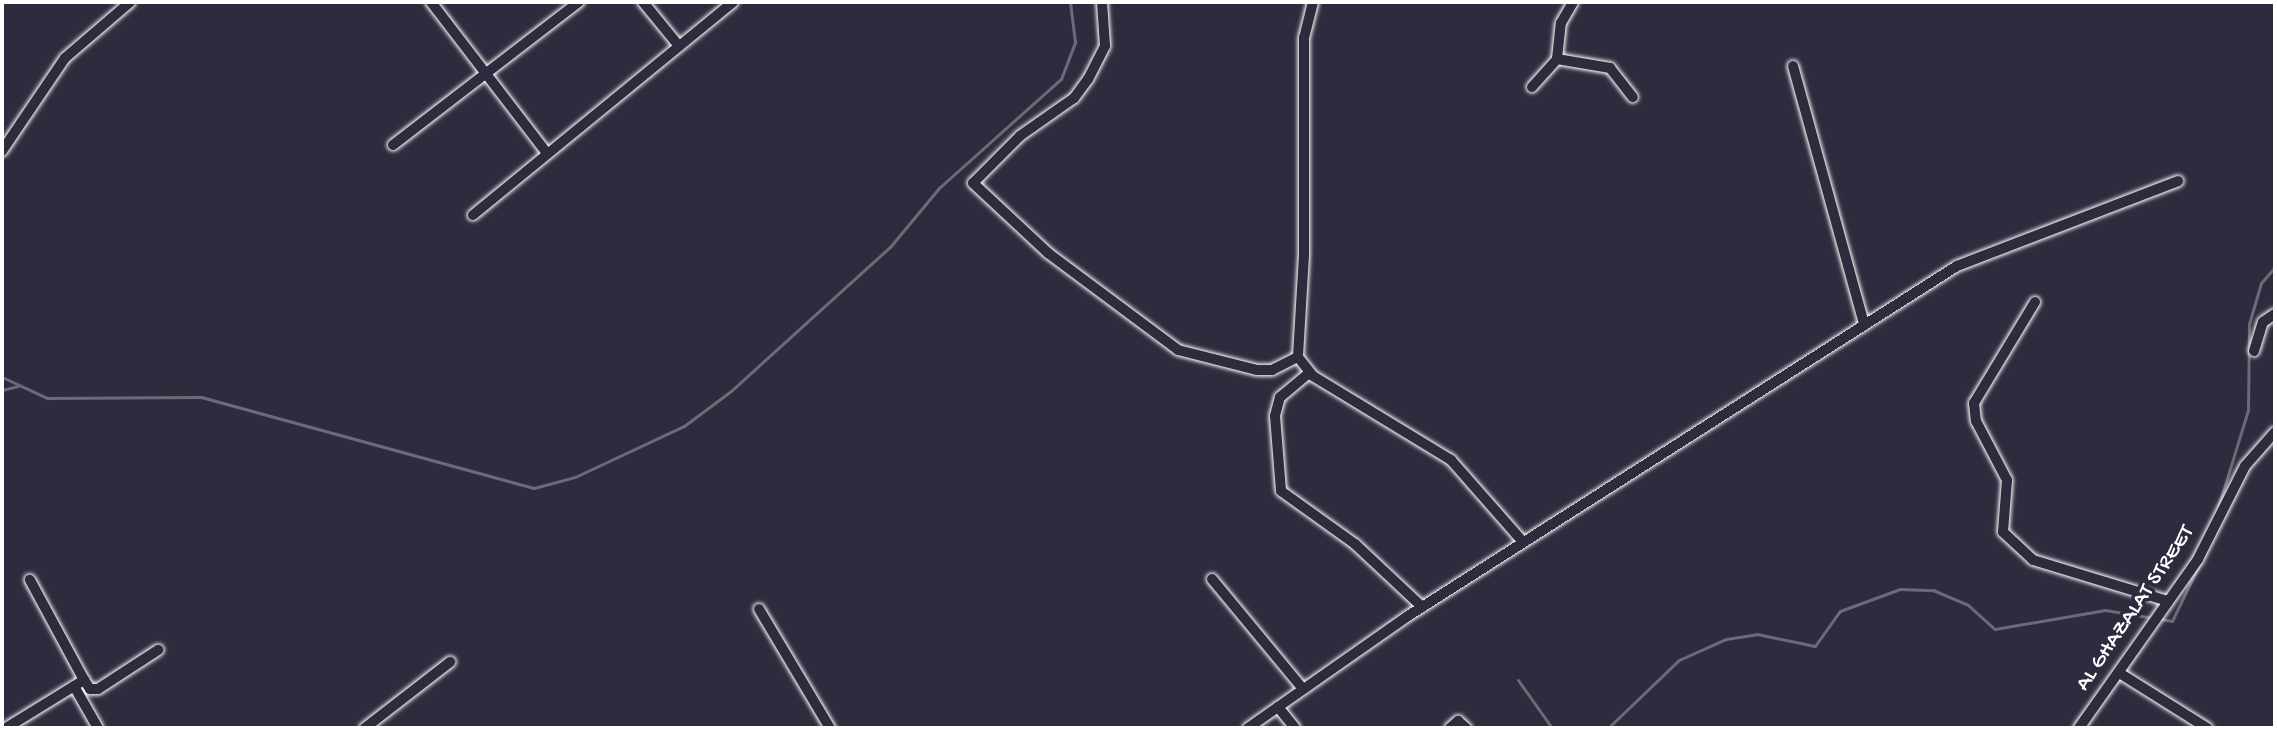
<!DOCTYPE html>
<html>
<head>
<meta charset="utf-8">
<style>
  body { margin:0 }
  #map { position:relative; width:2277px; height:730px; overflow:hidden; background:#2f2a3d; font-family:"Gochi Hand",sans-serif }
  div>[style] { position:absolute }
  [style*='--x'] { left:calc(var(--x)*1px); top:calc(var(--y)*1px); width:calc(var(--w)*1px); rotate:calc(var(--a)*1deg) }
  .stream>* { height:3px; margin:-1.5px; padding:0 1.5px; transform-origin:1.5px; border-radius:1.5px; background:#6d6a77 }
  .roads { filter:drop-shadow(0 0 2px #fff) drop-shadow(0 0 2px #fff) }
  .street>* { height:10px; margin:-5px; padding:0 5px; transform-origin:5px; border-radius:5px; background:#2f2a3d }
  span { translate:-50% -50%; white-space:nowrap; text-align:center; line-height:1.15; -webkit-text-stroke:7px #2f2a3d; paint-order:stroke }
  .street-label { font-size:22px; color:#fff }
  .frame { position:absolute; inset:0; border:4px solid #fff; pointer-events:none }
</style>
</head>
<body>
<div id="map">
  <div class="stream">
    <i style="--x:2;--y:377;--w:50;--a:25"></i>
    <i style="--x:47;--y:398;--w:154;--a:-0.4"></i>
    <i style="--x:201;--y:397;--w:345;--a:15.3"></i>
    <i style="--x:534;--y:488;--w:42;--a:-15"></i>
    <i style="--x:575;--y:477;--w:120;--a:-25.1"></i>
    <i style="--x:684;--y:426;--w:59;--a:-36.7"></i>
    <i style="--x:731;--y:391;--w:215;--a:-42.2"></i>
    <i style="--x:890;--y:247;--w:77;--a:-50.3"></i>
    <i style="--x:939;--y:188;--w:164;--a:-41.8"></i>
    <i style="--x:1061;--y:79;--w:40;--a:-69"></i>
    <i style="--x:1075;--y:42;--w:40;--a:-97.1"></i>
    <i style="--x:2;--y:390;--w:16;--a:-14"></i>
    <i style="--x:2216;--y:514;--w:109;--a:-72.9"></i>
    <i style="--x:2248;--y:410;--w:86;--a:-89.3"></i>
    <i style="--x:2249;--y:324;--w:43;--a:-73.7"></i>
    <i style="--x:2261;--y:283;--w:21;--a:-49"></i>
    <i style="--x:2161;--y:619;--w:11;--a:10"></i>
    <i style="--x:2172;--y:621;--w:64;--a:-64.2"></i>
    <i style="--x:1518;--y:680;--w:59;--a:54.7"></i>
    <i style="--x:1608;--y:728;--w:98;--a:-43.8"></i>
    <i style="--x:1679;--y:660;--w:51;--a:-24.1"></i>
    <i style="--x:1726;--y:639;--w:31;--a:-9"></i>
    <i style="--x:1757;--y:634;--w:59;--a:11.7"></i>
    <i style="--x:1815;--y:646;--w:43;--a:-54.5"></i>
    <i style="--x:1840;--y:611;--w:64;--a:-20.1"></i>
    <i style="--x:1900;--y:589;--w:33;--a:2"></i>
    <i style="--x:1933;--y:590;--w:38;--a:23"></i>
    <i style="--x:1968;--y:605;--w:36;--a:42"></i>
    <i style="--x:1995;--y:629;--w:112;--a:-9.8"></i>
    <i style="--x:2105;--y:610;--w:49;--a:9.5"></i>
  </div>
  <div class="roads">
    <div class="street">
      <i style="--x:431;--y:2;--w:189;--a:52.5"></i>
      <i style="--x:643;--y:2;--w:57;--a:50.7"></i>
      <i style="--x:1102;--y:2;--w:44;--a:86.1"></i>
      <i style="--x:1105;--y:46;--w:37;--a:117"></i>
      <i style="--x:1088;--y:79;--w:24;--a:126"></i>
      <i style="--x:1074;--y:98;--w:66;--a:144.9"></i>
      <i style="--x:1020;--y:136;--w:66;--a:135"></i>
      <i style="--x:973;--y:183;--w:103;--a:43"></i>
      <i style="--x:1048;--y:253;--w:162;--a:36.7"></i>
      <i style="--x:1178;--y:350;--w:81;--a:14.2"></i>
      <i style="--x:1257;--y:370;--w:15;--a:0"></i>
      <i style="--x:1272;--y:370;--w:29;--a:-27"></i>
      <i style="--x:1313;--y:2;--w:37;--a:104"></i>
      <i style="--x:1304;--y:38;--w:217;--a:90"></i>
      <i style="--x:1304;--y:255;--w:102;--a:93.4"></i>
      <i style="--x:1298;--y:357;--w:24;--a:52"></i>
      <i style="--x:1313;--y:376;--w:162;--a:31.3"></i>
      <i style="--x:1451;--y:460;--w:109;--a:48.7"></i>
      <i style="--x:1557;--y:59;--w:54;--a:9.6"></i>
      <i style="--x:1610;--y:68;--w:37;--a:52"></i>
      <i style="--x:1793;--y:66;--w:267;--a:74.6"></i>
      <i style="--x:1532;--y:87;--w:38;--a:-48"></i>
      <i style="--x:1557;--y:59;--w:36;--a:-84"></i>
      <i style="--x:1561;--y:23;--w:24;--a:-60"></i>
      <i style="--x:393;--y:145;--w:235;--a:-37.6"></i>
      <i style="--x:2;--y:151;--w:112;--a:-55.9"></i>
      <i style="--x:65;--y:58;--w:86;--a:-40.7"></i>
      <i style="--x:473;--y:215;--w:336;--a:-39.3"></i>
      <i style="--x:2035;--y:302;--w:118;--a:121.1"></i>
      <i style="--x:1974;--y:403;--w:18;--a:84"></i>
      <i style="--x:1976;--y:421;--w:67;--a:62.3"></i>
      <i style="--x:2007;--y:480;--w:52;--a:94.4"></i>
      <i style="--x:2003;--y:532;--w:41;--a:43"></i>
      <i style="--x:2033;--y:560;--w:141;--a:16.9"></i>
      <i style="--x:2254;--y:351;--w:30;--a:-73"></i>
      <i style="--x:2263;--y:322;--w:14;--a:-34"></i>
      <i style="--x:1309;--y:373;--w:38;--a:140"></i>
      <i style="--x:1280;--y:397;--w:20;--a:105"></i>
      <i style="--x:1275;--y:416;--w:75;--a:85.4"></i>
      <i style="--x:1281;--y:491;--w:91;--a:35.6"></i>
      <i style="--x:1355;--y:544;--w:92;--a:43.2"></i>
      <i style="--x:1212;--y:579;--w:143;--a:50.4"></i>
      <i style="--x:759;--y:609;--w:139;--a:59.2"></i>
      <i style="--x:2121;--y:674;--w:102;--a:32.1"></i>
      <i style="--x:84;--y:680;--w:11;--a:56"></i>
      <i style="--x:90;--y:689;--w:8;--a:0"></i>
      <i style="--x:98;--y:689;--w:72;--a:-33"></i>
      <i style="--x:74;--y:686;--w:48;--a:60.3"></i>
      <i style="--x:1278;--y:707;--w:27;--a:51"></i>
      <i style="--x:6;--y:728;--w:92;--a:-31.6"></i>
      <i style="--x:84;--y:680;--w:114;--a:-118.4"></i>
      <i style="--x:365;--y:728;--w:108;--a:-37.8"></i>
      <i style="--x:1248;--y:728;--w:195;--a:-35"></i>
      <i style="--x:1408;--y:616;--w:651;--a:-32.52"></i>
      <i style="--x:1957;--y:266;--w:237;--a:-21"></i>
      <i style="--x:1450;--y:728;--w:11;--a:-41"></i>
      <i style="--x:1458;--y:721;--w:11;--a:41"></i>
      <i style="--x:2079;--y:728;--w:207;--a:-54.8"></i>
      <i style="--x:2198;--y:559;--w:104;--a:-63.2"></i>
      <i style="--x:2245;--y:466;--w:45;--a:-48.6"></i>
    </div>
  </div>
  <div class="street-label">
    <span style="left:2136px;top:609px;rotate:-56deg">AL GHAZALAT STREET</span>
  </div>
  <div class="frame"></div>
</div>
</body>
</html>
